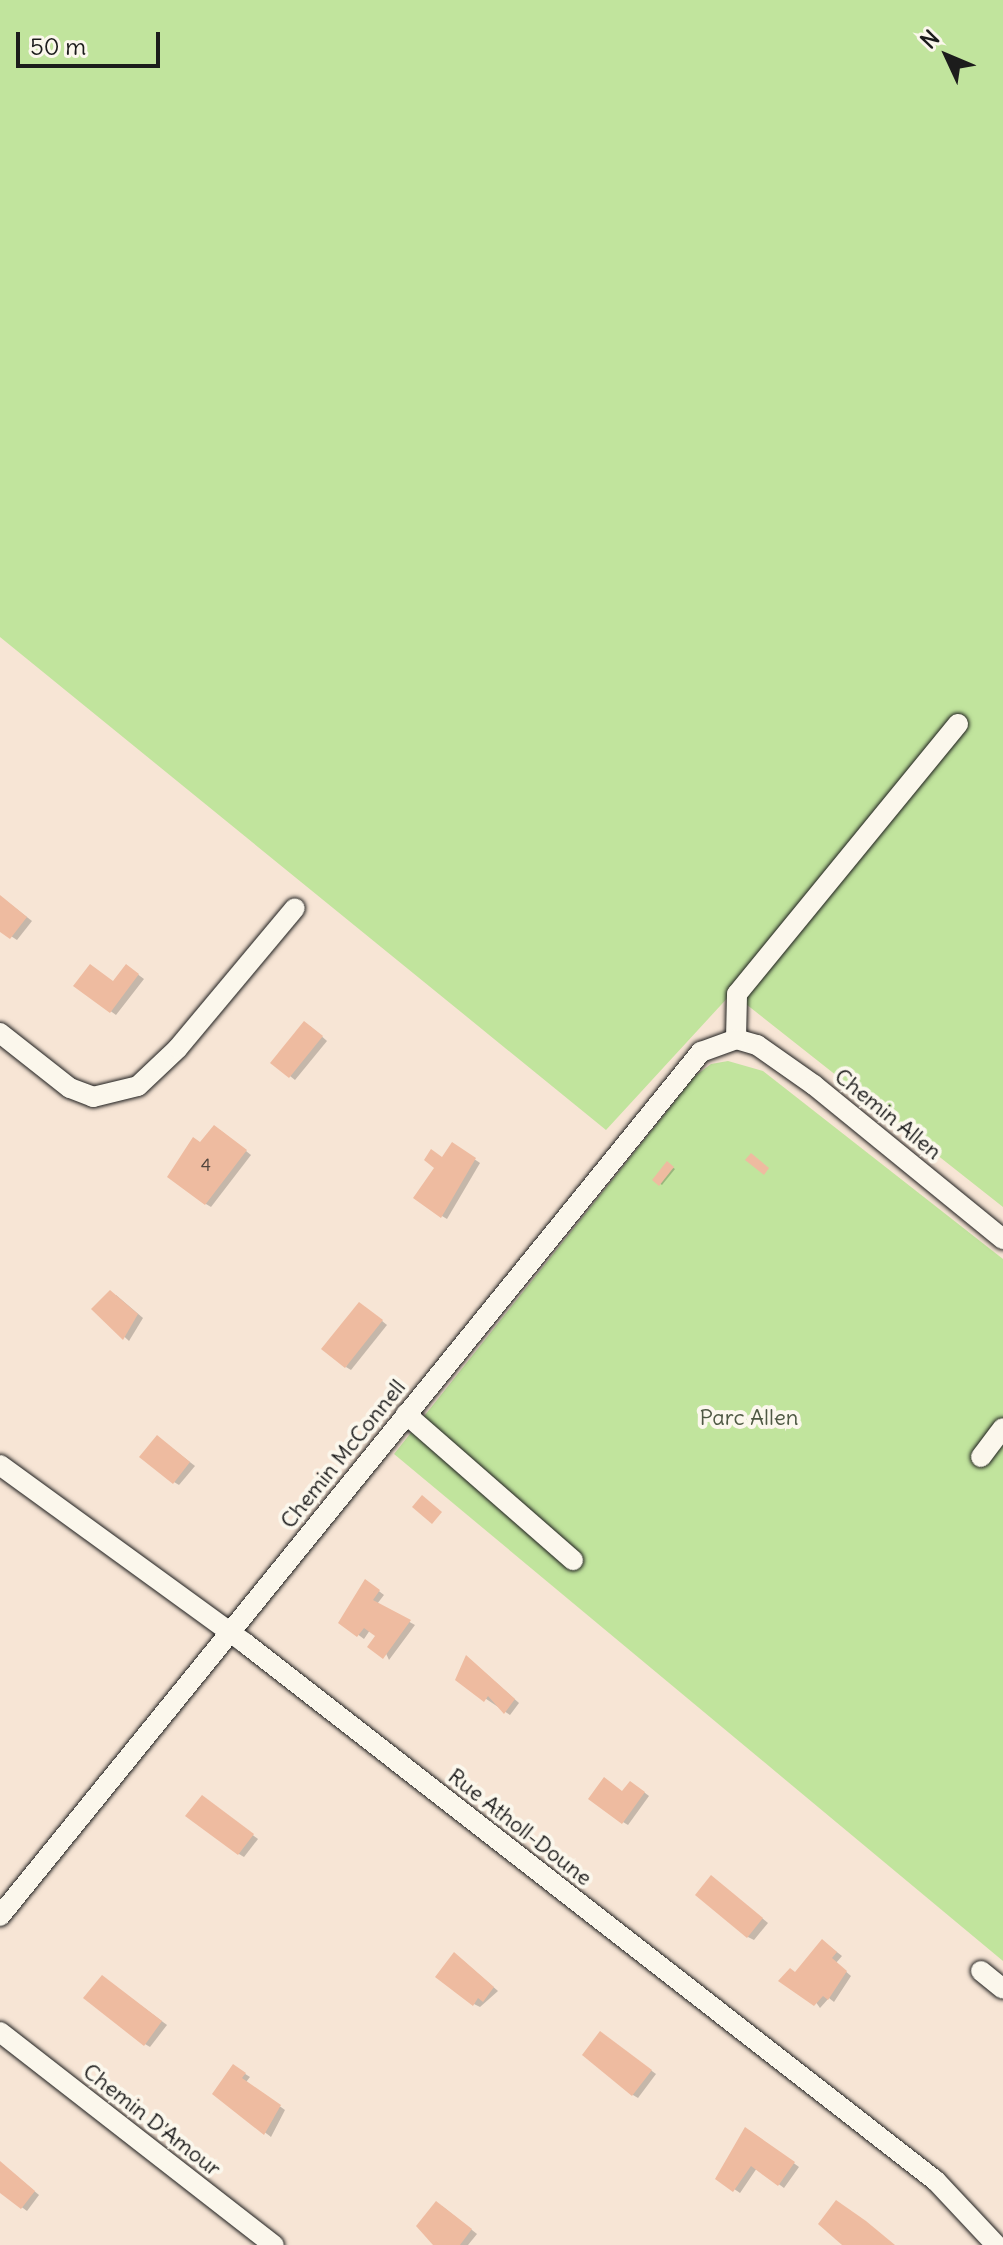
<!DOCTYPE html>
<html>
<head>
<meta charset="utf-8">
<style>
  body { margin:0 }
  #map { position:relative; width:1003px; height:2245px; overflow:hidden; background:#f7e5d5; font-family:Delius,sans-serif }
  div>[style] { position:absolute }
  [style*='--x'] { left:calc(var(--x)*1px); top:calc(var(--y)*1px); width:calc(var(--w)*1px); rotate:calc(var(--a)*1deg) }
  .green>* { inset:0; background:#c1e49d }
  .shadow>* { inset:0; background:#0003 }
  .building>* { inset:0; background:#eebba0 }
  .roads { filter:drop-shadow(0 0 2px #1c1c1c) drop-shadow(0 0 2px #1c1c1c) }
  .minor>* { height:20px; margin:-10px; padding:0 10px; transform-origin:10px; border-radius:10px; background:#fbf7ec }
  span { translate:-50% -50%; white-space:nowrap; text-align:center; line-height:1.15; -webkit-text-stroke:8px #fbf7ec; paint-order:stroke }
  .number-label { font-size:18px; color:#50443d }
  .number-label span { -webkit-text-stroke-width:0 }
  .street-label { font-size:22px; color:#1c1c1c }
  .park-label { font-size:22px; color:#4e5843 }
  .north { position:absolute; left:907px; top:16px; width:80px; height:80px; -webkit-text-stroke:6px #fbf7ec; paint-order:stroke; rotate:314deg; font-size:22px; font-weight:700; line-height:32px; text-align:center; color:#1c1c1c }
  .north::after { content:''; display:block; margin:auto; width:28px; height:36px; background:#1c1c1c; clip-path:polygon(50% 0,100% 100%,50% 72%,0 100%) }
  .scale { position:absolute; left:16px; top:32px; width:144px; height:36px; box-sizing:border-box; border:4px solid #1c1c1c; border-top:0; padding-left:10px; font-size:24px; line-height:28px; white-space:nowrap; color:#1c1c1c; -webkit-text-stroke:6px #fbf7ec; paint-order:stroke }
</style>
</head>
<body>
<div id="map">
  <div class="green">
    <i style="clip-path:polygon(0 0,1003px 0,1003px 1207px,732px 993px,606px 1130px,0 637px)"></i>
    <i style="clip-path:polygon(728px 1061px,763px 1071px,1003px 1259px,1003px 1961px,394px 1454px,695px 1076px,711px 1064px)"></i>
  </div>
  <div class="shadow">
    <i style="clip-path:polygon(0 896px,32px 921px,17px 940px,0 929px)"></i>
    <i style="clip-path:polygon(132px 970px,144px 979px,116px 1015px,76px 986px,114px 983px)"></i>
    <i style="clip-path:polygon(310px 1026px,327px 1041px,295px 1080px,290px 1076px)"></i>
    <i style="clip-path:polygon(220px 1130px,251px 1155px,211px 1207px,206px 1204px,201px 1144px)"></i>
    <i style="clip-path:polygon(458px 1148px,480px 1163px,447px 1219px,442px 1216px,443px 1159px)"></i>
    <i style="clip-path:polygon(667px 1164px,675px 1169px,662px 1185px,655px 1180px)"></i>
    <i style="clip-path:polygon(116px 1295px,143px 1318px,129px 1341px,94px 1309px)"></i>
    <i style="clip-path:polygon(365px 1307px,387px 1325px,351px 1370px,346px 1367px)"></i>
    <i style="clip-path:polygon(163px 1441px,195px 1466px,179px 1485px,174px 1482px)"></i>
    <i style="clip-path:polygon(371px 1585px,384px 1595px,377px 1604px,415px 1625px,389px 1660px,378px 1636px,370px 1630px,364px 1639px,341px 1622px)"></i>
    <i style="clip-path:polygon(467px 1657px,519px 1703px,510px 1715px,458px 1680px)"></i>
    <i style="clip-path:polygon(636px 1786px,649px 1796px,628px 1825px,623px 1822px,623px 1793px)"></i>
    <i style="clip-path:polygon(208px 1801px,258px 1839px,244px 1857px,239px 1854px)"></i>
    <i style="clip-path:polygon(717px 1881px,768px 1923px,754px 1940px,748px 1937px)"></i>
    <i style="clip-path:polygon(828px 1945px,842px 1956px,836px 1963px,851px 1976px,834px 2002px,829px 1998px,820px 2008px,796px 1974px)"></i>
    <i style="clip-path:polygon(460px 1958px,498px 1991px,480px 2007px,474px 2004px)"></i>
    <i style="clip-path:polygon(107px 1980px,167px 2025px,150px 2047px,145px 2044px)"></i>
    <i style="clip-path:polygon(606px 2037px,656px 2074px,638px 2098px,633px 2095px)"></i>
    <i style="clip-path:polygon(239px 2070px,250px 2077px,246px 2082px,285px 2110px,271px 2137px,215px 2094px)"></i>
    <i style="clip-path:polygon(751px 2132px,799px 2167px,784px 2188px,757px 2168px,740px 2193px,718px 2178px)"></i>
    <i style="clip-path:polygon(0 2162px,39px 2195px,27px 2211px,0 2191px)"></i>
    <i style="clip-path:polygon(442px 2206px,477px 2234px,468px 2245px,439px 2245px)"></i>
  </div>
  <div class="building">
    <i style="clip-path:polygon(0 895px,27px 917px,10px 939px,0 932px)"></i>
    <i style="clip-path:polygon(90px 964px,113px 981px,126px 964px,139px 974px,110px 1013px,73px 986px)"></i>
    <i style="clip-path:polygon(304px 1021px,323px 1036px,289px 1078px,270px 1063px)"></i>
    <i style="clip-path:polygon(214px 1125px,247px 1150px,205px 1205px,167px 1177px,193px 1137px,200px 1142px)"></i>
    <i style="clip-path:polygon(452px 1142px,476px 1158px,441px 1218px,413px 1198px,434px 1168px,424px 1160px,431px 1149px,442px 1157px)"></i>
    <i style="clip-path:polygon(751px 1153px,769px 1168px,764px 1175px,745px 1160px)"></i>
    <i style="clip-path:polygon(667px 1161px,674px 1167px,659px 1186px,652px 1180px)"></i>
    <i style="clip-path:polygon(110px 1290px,138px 1314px,123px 1340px,91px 1309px)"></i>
    <i style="clip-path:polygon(359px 1302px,383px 1320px,345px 1368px,321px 1349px)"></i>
    <i style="clip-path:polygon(157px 1435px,190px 1462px,173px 1484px,139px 1457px)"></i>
    <i style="clip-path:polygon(422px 1495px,442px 1512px,432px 1524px,412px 1507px)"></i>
    <i style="clip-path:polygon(365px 1579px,380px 1590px,373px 1600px,411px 1620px,383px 1659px,367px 1647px,375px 1636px,364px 1628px,357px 1637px,338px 1623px)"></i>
    <i style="clip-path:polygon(466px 1655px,515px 1699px,504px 1714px,488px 1696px,484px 1702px,455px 1680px)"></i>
    <i style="clip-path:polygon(604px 1777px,622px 1791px,630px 1781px,645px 1792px,622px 1824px,588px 1799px)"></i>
    <i style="clip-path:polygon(202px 1795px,254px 1834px,238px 1855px,185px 1816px)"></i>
    <i style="clip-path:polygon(711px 1875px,763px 1918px,747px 1938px,695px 1895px)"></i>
    <i style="clip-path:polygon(822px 1939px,837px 1952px,832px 1958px,847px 1971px,828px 2000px,823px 1996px,814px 2006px,778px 1981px,790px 1968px,795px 1972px)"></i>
    <i style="clip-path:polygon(454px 1952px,494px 1987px,483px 2002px,478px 1998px,473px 2006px,435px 1977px)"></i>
    <i style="clip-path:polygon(102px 1975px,162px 2021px,144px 2046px,83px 1998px)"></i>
    <i style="clip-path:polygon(600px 2031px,652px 2070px,632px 2096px,582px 2055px)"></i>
    <i style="clip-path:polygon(233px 2064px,246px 2073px,242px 2078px,281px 2105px,264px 2135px,212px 2094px)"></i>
    <i style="clip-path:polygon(745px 2127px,795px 2162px,778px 2186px,751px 2166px,733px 2192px,715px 2179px)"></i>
    <i style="clip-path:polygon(0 2161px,35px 2191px,21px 2209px,0 2193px)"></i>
    <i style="clip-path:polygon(836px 2200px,866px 2221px,895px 2245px,842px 2245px,818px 2224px)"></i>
    <i style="clip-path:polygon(436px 2201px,472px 2229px,460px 2245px,433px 2245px,416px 2226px)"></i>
  </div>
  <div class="roads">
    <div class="minor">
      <i style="--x:0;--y:1033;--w:89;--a:38.2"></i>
      <i style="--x:70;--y:1088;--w:25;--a:21"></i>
      <i style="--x:93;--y:1097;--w:46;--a:-13.7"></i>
      <i style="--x:138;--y:1086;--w:55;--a:-43.5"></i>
      <i style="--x:178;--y:1048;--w:182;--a:-50.1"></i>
      <i style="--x:736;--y:1039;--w:45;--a:-88.7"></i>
      <i style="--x:737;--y:994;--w:349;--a:-50.7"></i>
      <i style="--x:736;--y:1039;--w:22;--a:16"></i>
      <i style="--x:757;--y:1045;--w:70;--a:35.1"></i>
      <i style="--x:814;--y:1085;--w:244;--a:39.2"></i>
      <i style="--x:406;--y:1414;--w:222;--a:41.2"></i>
      <i style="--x:981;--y:1457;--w:36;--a:-53"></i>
      <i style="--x:0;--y:1465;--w:303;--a:36"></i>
      <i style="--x:245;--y:1643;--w:876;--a:37.9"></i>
      <i style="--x:936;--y:2181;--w:88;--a:46.8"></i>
      <i style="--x:0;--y:1916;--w:1113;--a:-50.95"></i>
      <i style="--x:701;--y:1052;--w:37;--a:-20"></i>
      <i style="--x:981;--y:1971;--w:28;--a:39"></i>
      <i style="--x:0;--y:2032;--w:347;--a:37.9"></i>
    </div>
  </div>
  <div class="number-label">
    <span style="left:206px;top:1165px">4</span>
  </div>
  <div class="street-label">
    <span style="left:888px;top:1114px;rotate:39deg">Chemin Allen</span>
    <span style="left:343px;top:1454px;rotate:-51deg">Chemin McConnell</span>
    <span style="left:520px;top:1827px;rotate:38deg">Rue Atholl-Doune</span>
    <span style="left:152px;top:2120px;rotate:38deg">Chemin D'Amour</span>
  </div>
  <div class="park-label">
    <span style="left:749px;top:1418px">Parc Allen</span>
  </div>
  <div class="north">N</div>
  <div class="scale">50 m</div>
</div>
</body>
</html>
